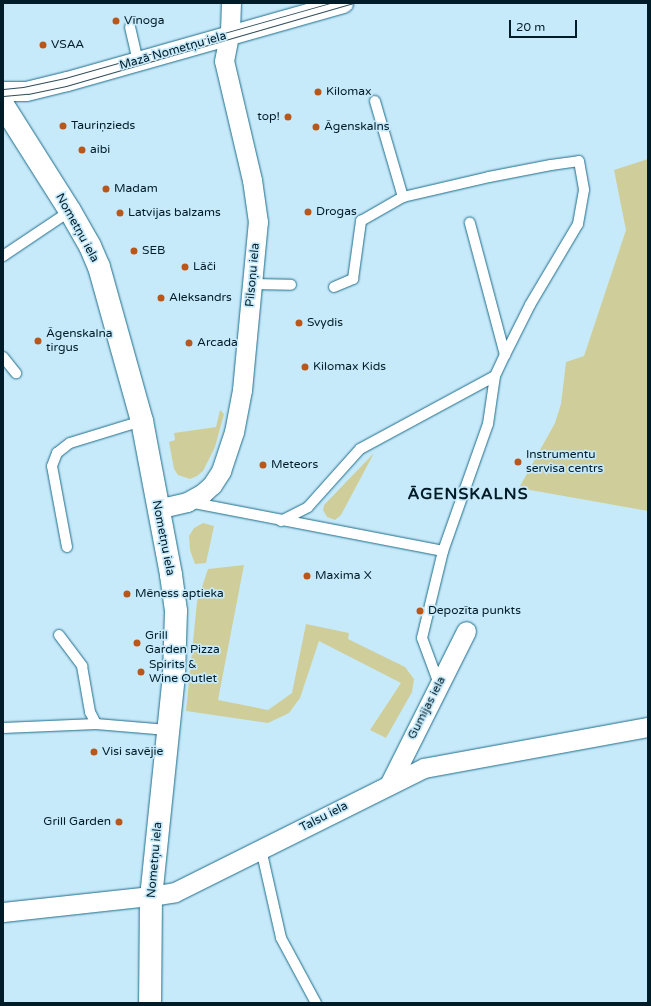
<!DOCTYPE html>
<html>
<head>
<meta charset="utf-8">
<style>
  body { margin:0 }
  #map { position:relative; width:651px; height:1006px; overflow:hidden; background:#c7eafa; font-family:"Varela Round",sans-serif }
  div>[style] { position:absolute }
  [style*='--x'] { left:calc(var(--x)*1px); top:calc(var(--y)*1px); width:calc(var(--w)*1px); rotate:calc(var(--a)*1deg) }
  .green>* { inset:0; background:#cfce9a }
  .roads { filter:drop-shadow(0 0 1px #1e6d8a) drop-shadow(0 0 1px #1e6d8a) }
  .service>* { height:10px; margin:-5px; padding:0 5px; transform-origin:5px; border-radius:5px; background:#fff }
  .minor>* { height:19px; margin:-9.5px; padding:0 9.5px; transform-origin:9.5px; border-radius:9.5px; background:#fff }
  .tertiary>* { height:22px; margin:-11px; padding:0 11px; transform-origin:11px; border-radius:11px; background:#fff }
  .tram>* { height:1px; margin:-0.5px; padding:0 0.5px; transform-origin:0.5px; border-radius:0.5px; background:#2f4d5a }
  .dots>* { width:11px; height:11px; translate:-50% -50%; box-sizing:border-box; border:2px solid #c7eafa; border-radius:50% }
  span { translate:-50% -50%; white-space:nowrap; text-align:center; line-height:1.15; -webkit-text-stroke:3.5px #c7eafa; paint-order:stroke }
  .poi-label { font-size:12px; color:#001c28 }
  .left { translate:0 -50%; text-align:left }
  .right { translate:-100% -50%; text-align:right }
  .street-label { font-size:12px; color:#001c28 }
  .district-label { font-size:16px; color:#001c28; font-weight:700; letter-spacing:1px }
  .frame { position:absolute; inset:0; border:4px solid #001c28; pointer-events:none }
  .scale { position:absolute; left:509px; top:20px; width:68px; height:18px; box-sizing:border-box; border:2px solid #001c28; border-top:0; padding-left:5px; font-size:12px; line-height:14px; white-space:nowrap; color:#001c28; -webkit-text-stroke:3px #c7eafa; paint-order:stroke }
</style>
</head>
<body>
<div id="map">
  <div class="green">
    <i style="clip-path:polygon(648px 159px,648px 511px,519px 488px,555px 423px,561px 404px,566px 362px,584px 356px,626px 230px,614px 170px)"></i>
    <i style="clip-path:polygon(220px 410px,224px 414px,215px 447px,203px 471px,197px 476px,190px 479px,178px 475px,174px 469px,169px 442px,175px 440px,174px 433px,216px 427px)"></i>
    <i style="clip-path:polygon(374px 453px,341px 515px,335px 520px,327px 517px,323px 510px,324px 505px)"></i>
    <i style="clip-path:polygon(203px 523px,214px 526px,206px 563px,195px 564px,190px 550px,189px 536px,194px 528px)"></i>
    <i style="clip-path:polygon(244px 565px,218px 700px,268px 710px,292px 693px,306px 624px,349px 633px,348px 639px,405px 667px,414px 679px,412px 692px,386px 738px,370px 730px,401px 683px,319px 641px,300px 698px,289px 713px,268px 723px,186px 711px,197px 602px,208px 569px)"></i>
  </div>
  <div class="roads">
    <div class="service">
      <i style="--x:130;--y:27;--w:35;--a:77"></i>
      <i style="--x:403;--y:197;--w:88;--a:-13.1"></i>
      <i style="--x:489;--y:177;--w:63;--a:-11"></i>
      <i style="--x:551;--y:165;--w:28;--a:-8"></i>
      <i style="--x:579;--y:161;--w:29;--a:80"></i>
      <i style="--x:584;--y:190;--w:35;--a:100"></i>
      <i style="--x:578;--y:224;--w:94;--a:120.7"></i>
      <i style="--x:530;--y:305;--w:56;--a:116.6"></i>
      <i style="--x:3;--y:256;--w:81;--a:-33.9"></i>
      <i style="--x:252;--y:284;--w:39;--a:1"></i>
      <i style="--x:334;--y:287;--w:21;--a:-23"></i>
      <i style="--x:353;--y:279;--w:59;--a:-82.1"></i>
      <i style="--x:361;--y:221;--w:48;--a:-29.7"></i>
      <i style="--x:403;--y:197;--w:100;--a:-106.3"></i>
      <i style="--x:3;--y:357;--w:21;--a:51"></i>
      <i style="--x:189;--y:502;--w:259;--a:10.9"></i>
      <i style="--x:443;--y:551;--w:135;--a:-70.5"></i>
      <i style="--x:488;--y:424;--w:49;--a:-81.7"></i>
      <i style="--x:281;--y:521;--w:30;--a:-27"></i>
      <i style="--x:308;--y:507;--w:78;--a:-48.1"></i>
      <i style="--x:360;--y:449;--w:153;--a:-28.4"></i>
      <i style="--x:495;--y:376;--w:23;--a:-65"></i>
      <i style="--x:505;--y:355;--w:137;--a:-104.9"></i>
      <i style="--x:67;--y:547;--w:82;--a:-100.5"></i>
      <i style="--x:52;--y:466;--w:14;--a:-69"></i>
      <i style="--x:57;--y:453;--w:16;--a:-38"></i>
      <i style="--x:70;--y:443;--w:75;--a:-17"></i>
      <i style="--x:59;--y:635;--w:39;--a:53"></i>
      <i style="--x:82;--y:666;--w:47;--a:80.1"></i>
      <i style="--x:90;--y:712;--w:13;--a:63"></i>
      <i style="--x:96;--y:724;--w:72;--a:4.8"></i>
      <i style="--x:439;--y:684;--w:49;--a:-110.3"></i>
      <i style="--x:422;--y:638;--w:89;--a:-76.4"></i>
      <i style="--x:3;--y:728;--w:93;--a:-2.5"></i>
      <i style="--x:261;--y:849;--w:91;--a:77.3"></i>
      <i style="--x:281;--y:938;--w:74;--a:61.7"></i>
    </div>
    <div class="minor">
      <i style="--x:3;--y:91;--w:23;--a:0"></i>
      <i style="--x:26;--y:91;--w:42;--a:-13.7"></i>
      <i style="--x:67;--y:81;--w:287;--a:-15.8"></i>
      <i style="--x:157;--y:509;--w:31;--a:-13"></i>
      <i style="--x:187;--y:502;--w:18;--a:-29"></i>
      <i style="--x:203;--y:493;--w:12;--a:-42"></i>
      <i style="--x:212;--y:485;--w:17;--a:-57"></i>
      <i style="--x:221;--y:471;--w:41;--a:-71.6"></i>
      <i style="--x:234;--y:432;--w:43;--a:-79.2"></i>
      <i style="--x:242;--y:390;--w:169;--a:-84.6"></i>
      <i style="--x:258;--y:222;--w:42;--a:-98.1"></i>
      <i style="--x:252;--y:180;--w:122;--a:-103.2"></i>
      <i style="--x:224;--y:61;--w:31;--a:-79"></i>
      <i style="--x:230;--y:31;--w:28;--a:-88"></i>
      <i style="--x:389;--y:785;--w:172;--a:-63.4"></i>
      <i style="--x:3;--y:912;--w:149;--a:-6.2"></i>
      <i style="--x:151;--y:896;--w:24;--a:-9"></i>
      <i style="--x:175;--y:892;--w:278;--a:-26.5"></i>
      <i style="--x:424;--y:768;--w:228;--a:-10.4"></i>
    </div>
    <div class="tertiary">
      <i style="--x:3;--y:105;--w:125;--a:57.7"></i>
      <i style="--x:70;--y:211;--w:40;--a:60.3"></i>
      <i style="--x:90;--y:246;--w:23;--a:67"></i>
      <i style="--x:99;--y:267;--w:160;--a:74.4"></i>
      <i style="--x:142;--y:421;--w:157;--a:79.3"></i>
      <i style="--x:171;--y:575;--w:36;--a:82"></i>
      <i style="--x:176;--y:611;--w:64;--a:91.8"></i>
      <i style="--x:174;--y:675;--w:222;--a:95.9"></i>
      <i style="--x:151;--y:896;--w:107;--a:90.5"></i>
    </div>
  </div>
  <div class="tram">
    <i style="--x:3;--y:89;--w:20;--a:-6"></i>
    <i style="--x:23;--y:87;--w:43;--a:-12.1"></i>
    <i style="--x:65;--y:78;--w:275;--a:-15.8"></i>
    <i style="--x:3;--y:96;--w:25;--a:-5"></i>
    <i style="--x:28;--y:94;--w:39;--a:-12"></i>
    <i style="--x:66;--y:86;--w:300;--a:-16.1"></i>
  </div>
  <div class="dots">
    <i style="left:116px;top:21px;background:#b9571b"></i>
    <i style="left:43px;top:45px;background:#b9571b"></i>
    <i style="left:318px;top:92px;background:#b9571b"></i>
    <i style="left:288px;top:117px;background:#b9571b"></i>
    <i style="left:63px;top:126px;background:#b9571b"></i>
    <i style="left:316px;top:127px;background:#b9571b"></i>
    <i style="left:82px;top:150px;background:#b9571b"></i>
    <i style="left:106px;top:189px;background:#b9571b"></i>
    <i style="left:308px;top:212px;background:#b9571b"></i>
    <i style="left:120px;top:213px;background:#b9571b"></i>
    <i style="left:134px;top:251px;background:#b9571b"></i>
    <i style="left:185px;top:267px;background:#b9571b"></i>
    <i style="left:161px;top:298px;background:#b9571b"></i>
    <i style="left:299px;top:323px;background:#b9571b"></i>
    <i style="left:38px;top:341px;background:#b9571b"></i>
    <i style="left:189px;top:343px;background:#b9571b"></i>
    <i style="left:305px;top:367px;background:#b9571b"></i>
    <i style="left:518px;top:462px;background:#b9571b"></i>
    <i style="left:263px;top:465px;background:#b9571b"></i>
    <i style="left:307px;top:576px;background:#b9571b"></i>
    <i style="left:127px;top:594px;background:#b9571b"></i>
    <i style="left:420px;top:611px;background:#b9571b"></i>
    <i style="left:137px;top:643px;background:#b9571b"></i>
    <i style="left:141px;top:672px;background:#b9571b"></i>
    <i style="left:94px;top:752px;background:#b9571b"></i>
    <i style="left:119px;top:822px;background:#b9571b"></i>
  </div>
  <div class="poi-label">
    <span class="left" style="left:124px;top:21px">Vīnoga</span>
    <span class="left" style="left:51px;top:45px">VSAA</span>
    <span class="left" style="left:326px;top:92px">Kilomax</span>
    <span class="right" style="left:280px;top:117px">top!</span>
    <span class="left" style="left:71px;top:126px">Tauriņzieds</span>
    <span class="left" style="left:324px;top:127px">Āgenskalns</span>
    <span class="left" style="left:90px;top:150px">aibi</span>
    <span class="left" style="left:114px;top:189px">Madam</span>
    <span class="left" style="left:316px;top:212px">Drogas</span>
    <span class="left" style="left:128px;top:213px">Latvijas balzams</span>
    <span class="left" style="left:142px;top:251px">SEB</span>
    <span class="left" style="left:193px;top:267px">Lāči</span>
    <span class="left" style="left:169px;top:298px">Aleksandrs</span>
    <span class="left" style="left:307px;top:323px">Svydis</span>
    <span class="left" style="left:46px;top:341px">Āgenskalna<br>tirgus</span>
    <span class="left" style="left:197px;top:343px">Arcada</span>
    <span class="left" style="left:313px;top:367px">Kilomax Kids</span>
    <span class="left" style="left:526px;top:462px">Instrumentu<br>servisa centrs</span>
    <span class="left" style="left:271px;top:465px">Meteors</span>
    <span class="left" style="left:315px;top:576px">Maxima X</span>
    <span class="left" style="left:135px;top:594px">Mēness aptieka</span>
    <span class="left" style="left:428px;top:611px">Depozīta punkts</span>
    <span class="left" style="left:145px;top:643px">Grill<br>Garden Pizza</span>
    <span class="left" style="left:149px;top:672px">Spirits &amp;<br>Wine Outlet</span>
    <span class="left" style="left:102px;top:752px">Visi savējie</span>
    <span class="right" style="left:111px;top:822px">Grill Garden</span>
  </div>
  <div class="street-label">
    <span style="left:173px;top:51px;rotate:-16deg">Mazā Nometņu iela</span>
    <span style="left:77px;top:228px;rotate:61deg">Nometņu iela</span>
    <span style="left:253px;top:275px;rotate:-85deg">Pilsoņu iela</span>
    <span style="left:163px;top:538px;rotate:79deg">Nometņu iela</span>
    <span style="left:427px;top:708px;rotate:-63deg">Gumijas iela</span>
    <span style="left:324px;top:817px;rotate:-27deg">Talsu iela</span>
    <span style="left:155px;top:860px;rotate:-85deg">Nometņu iela</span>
  </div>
  <div class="district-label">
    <span style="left:468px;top:494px">ĀGENSKALNS</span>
  </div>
  <div class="frame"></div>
  <div class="scale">20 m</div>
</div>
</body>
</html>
